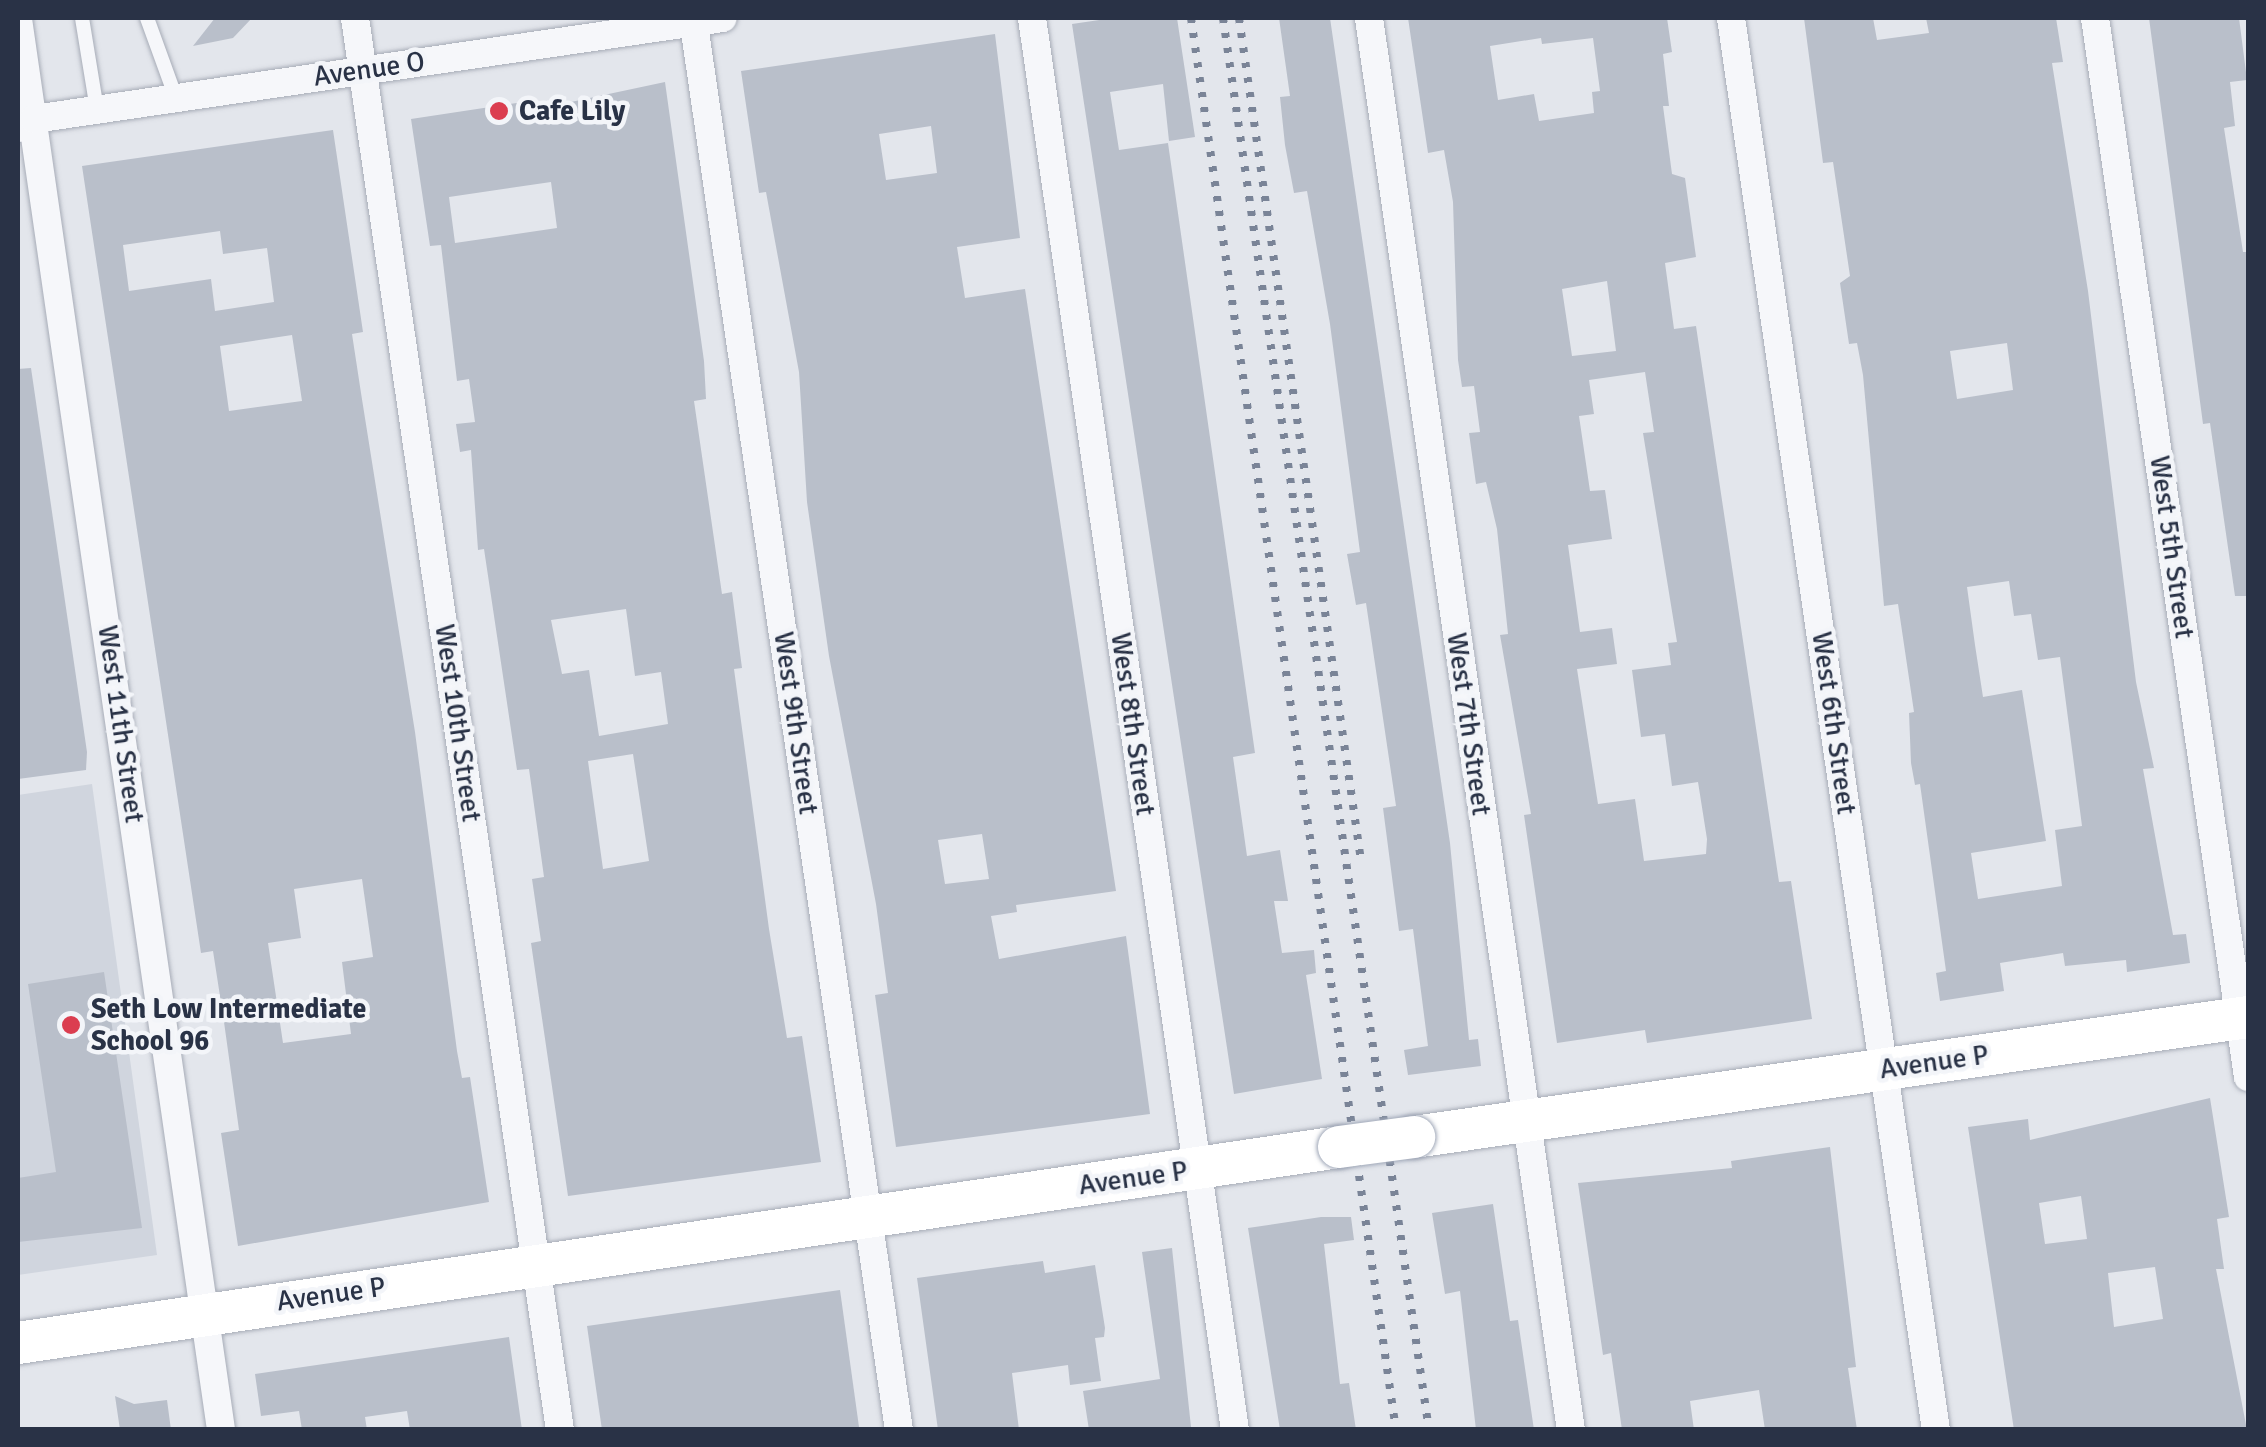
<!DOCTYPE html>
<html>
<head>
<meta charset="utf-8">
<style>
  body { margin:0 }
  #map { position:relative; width:2266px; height:1447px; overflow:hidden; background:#e3e6ec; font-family:Signika,sans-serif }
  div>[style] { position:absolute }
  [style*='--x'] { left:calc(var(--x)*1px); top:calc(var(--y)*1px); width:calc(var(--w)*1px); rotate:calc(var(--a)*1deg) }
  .built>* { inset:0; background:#d0d5de }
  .building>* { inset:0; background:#b9bfca }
  .roads { filter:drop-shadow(0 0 2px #a7acb7) drop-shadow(0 0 2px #a7acb7) }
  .service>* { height:14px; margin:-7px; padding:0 7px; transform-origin:7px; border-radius:7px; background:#f6f7fa }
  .minor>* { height:28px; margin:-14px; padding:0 14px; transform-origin:14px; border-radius:14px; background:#f6f7fa }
  .primary>* { height:42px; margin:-21px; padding:0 21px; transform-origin:21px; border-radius:21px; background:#fff }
  .rail>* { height:8px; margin-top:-4px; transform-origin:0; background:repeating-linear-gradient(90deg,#7a8497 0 5px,transparent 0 15px) }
  .bridges { filter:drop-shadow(0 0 2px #a1a9b9) drop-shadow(0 0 2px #a1a9b9) }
  .primary-bridge>* { height:42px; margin:-21px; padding:0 21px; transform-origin:21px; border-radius:21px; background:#fff }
  .dots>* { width:28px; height:28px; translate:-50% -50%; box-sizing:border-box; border:5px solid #f3f5f9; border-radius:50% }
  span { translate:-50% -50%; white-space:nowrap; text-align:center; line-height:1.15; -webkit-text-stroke:9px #f3f5f9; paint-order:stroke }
  .street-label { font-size:28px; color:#293246 }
  .poi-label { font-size:28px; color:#293246; font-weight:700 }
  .left { translate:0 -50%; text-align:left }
  .frame { position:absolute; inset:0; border:20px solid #293246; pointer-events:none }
</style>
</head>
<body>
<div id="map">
  <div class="built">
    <i style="clip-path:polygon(92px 784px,157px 1255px,18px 1275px,18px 795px)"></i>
  </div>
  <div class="building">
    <i style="clip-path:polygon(215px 18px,252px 18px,233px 38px,193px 46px)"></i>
    <i style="clip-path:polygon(1113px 18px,1177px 18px,1195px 137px,1169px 141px,1163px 84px,1110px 92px,1119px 150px,1168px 143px,1255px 753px,1233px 757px,1247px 856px,1280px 850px,1288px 901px,1274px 901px,1282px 953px,1314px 950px,1316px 973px,1306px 975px,1322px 1079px,1234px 1094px,1072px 24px)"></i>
    <i style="clip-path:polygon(1279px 18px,1330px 18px,1450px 843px,1469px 1040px,1478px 1039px,1481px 1066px,1408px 1075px,1404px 1050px,1428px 1046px,1413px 929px,1399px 931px,1383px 808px,1396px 806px,1366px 603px,1356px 605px,1347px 554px,1360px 552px,1330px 324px,1307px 191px,1294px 193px,1285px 145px,1280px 97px,1290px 96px)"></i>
    <i style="clip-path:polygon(evenodd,1408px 18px,1667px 18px,1672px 52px,1663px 54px,1669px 106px,1663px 106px,1672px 174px,1685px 178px,1696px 257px,1665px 263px,1674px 329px,1696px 326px,1779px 882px,1791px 881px,1812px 1019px,1647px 1043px,1645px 1030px,1557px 1043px,1524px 815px,1531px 814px,1500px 635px,1508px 634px,1497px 529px,1486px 482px,1476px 484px,1469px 433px,1480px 432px,1474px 386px,1462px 387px,1458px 360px,1453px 202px,1444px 150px,1428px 153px,1408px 18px,1541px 38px,1542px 44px,1593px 38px,1600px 91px,1592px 92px,1594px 113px,1539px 121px,1534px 94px,1498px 100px,1490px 46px,1541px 38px,1408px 18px,1607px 281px,1616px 351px,1572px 356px,1562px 289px,1607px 281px,1408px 18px,1645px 372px,1654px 432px,1643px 433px,1677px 642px,1668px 643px,1671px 665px,1632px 670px,1641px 737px,1665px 734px,1672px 786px,1698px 782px,1707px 839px,1706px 854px,1644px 861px,1635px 799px,1598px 804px,1577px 669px,1617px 664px,1612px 628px,1580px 632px,1568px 545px,1612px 539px,1605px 490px,1590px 491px,1579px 416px,1594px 414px,1589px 380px,1645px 372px)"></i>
    <i style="clip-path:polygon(evenodd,1804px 18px,1873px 18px,1877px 40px,1929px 33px,1926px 18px,2056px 18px,2063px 62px,2052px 63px,2088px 291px,2136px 682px,2154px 768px,2143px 769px,2173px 935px,2186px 934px,2190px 963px,2127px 972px,2126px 960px,2065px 966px,2063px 953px,2000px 963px,2004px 991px,1940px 1001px,1936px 973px,1946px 971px,1920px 784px,1915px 785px,1911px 763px,1909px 713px,1914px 712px,1898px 604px,1884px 606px,1863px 375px,1857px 343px,1849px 344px,1840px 283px,1850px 276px,1833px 162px,1823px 163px,1804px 18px,2007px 343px,2013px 390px,1957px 399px,1950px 351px,2007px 343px,1804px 18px,2009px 581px,2014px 616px,2031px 614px,2038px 660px,2060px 657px,2082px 826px,2055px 830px,2062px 886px,1978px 899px,1971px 853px,2046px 841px,2022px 690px,1983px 697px,1975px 645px,1967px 587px,2009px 581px)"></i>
    <i style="clip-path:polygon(2149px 18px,2239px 18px,2247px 80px,2230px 82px,2235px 126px,2224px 128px,2243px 252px,2248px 252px,2248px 596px,2235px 596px,2210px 423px,2203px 424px)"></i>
    <i style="clip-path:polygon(evenodd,995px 34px,1020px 238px,957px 247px,965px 298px,1025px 289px,1116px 891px,1016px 905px,1017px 912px,991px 916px,999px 959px,1126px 936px,1150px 1114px,896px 1147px,875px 995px,888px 993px,876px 904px,829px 656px,807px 502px,799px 372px,766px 192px,759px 193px,741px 71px,995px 34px,931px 126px,937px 173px,886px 180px,879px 134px,931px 126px,995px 34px,982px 834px,989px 879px,945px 884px,938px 840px,982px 834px)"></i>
    <i style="clip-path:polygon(evenodd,665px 82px,704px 361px,706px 399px,694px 401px,722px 594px,732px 592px,742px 668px,734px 669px,769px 929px,787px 1038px,802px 1036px,821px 1162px,568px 1196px,531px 943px,541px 941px,532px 879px,544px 877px,529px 769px,517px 770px,484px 549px,478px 550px,471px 450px,460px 452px,456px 424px,475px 422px,469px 379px,457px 381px,441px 245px,430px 246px,411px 119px,537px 100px,538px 109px,665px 82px,551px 182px,557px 228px,455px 243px,449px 197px,551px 182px,665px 82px,626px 609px,635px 676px,661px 672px,668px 724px,599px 736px,589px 670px,562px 674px,551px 620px,626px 609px,665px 82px,633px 754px,649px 861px,603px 869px,588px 761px,633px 754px)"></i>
    <i style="clip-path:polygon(evenodd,333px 130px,363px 332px,352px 334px,361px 393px,415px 732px,457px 1051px,462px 1078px,470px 1077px,489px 1202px,238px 1246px,221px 1133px,239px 1130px,224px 1022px,213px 951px,201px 953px,82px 166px,333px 130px,220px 231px,223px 254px,267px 248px,274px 302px,215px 311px,211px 279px,129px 291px,123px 245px,220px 231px,333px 130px,292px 335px,302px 401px,229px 411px,220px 346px,292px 335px,333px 130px,362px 879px,373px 957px,342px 962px,351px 1034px,283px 1043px,268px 943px,301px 938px,294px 889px,362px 879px)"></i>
    <i style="clip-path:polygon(31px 368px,87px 752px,86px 770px,18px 779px,18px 369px)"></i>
    <i style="clip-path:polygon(104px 972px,142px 1228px,18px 1242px,18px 1178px,56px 1172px,28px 984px)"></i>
    <i style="clip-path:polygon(evenodd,2210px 1098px,2229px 1217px,2217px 1219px,2224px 1269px,2216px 1269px,2247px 1430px,2014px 1430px,1968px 1127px,2028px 1119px,2030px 1140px,2210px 1098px,2081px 1196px,2087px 1239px,2045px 1244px,2039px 1203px,2081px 1196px,2210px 1098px,2155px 1267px,2163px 1319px,2114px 1327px,2108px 1273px,2155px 1267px)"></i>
    <i style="clip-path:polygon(1830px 1147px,1856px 1367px,1848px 1368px,1857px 1430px,1765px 1430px,1759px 1390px,1690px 1401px,1694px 1430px,1622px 1430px,1611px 1353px,1603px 1355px,1578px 1183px,1732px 1168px,1731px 1161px)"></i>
    <i style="clip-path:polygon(1493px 1204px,1510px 1321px,1518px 1320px,1534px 1430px,1476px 1430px,1460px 1291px,1445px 1294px,1432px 1213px)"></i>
    <i style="clip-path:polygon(1321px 1217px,1351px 1217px,1354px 1240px,1324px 1244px,1340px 1384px,1349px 1383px,1356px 1430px,1280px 1430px,1248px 1228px)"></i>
    <i style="clip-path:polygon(1172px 1248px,1191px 1427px,1089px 1430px,1083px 1391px,1160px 1379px,1142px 1252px)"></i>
    <i style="clip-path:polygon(1043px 1261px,1045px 1273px,1095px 1265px,1105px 1328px,1104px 1337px,1095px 1338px,1101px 1381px,1070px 1385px,1068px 1365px,1012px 1373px,1019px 1430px,938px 1430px,917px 1278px)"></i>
    <i style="clip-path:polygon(840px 1290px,859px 1427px,602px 1430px,587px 1326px)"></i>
    <i style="clip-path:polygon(509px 1337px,522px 1430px,410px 1430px,407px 1411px,365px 1417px,367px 1430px,302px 1430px,299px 1411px,261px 1416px,255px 1374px)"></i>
    <i style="clip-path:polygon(115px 1396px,134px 1404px,167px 1400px,171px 1430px,120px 1430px)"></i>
  </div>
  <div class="roads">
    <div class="service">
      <i style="--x:82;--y:18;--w:93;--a:80.7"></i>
      <i style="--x:147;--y:18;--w:85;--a:70.1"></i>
    </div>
    <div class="minor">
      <i style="--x:355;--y:18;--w:1427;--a:81.74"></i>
      <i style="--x:693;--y:18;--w:1427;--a:81.7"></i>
      <i style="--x:1032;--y:18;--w:1427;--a:81.82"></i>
      <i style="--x:1369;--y:18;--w:1426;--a:81.86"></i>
      <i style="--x:1731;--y:18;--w:1427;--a:81.74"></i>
      <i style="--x:2095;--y:18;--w:1070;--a:81.78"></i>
      <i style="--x:18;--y:19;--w:1426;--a:81.81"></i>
      <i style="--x:19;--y:128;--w:17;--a:-31"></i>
      <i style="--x:34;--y:119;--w:696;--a:-8.34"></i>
    </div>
    <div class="primary">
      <i style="--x:1414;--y:1137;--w:843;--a:-8.19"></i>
      <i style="--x:18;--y:1343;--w:1335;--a:-8.44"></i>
    </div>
  </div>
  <div class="rail">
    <i style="--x:1191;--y:18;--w:1427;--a:81.74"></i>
    <i style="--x:1223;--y:18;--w:1427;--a:81.7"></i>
    <i style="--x:1239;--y:18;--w:851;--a:81.76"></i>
  </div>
  <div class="bridges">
    <div class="primary-bridge">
      <i style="--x:1339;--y:1147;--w:76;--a:-7.6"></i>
    </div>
  </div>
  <div class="dots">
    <i style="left:499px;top:111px;background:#db3e50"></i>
    <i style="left:71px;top:1025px;background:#db3e50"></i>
  </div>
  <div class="street-label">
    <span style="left:369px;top:69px;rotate:-8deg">Avenue O</span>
    <span style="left:2172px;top:547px;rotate:82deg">West 5th Street</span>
    <span style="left:458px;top:723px;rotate:82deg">West 10th Street</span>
    <span style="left:796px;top:723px;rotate:82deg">West 9th Street</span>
    <span style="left:1834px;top:723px;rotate:82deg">West 6th Street</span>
    <span style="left:121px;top:724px;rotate:82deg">West 11th Street</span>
    <span style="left:1133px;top:724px;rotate:82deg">West 8th Street</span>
    <span style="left:1469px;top:724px;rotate:82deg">West 7th Street</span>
    <span style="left:1934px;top:1062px;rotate:-8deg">Avenue P</span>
    <span style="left:1133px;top:1178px;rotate:-8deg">Avenue P</span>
    <span style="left:331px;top:1294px;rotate:-8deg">Avenue P</span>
  </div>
  <div class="poi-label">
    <span class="left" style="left:519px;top:111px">Cafe Lily</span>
    <span class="left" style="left:91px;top:1025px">Seth Low Intermediate<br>School 96</span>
  </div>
  <div class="frame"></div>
</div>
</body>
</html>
